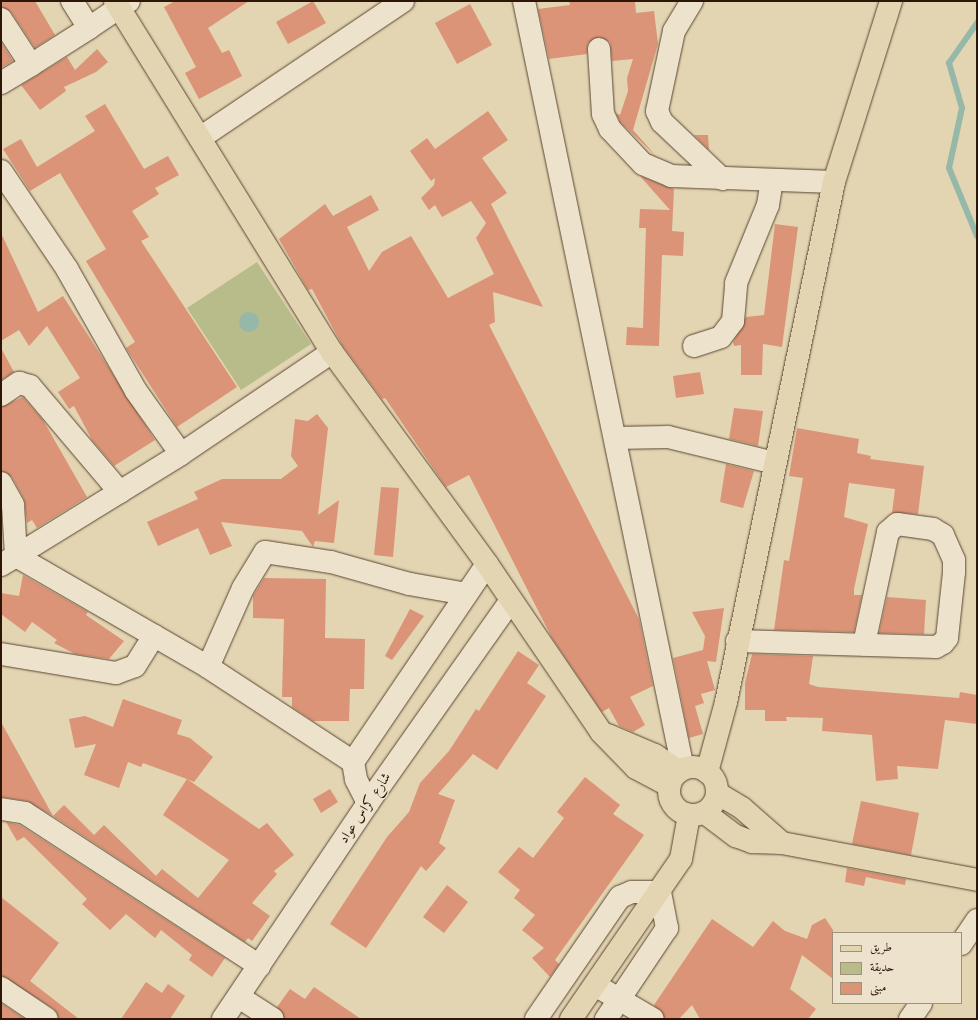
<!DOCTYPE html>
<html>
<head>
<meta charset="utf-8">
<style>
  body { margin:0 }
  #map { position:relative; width:978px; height:1020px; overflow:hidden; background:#e3d4b2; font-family:Cardo,Amiri,serif }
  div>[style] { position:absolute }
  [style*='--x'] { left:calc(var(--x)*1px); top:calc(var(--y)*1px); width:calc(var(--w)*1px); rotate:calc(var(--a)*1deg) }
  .green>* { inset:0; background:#b7bc8a }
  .water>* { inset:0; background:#96b8a9 }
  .round { border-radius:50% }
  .stream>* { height:6px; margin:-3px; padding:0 3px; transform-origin:3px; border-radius:3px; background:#96b8a9 }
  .building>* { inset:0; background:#db9477 }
  .roads { filter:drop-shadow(0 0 1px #5a4632) drop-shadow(0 0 1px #5a4632) }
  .minor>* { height:22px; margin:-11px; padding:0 11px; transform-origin:11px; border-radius:11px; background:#ede3cd }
  .major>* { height:22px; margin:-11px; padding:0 11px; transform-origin:11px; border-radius:11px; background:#e3d4b2 }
  .major>.ring { margin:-11px; padding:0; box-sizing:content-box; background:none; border:22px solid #e3d4b2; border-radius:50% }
  span { translate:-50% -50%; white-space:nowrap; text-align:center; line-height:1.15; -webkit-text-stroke:3px #ede3cd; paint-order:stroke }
  .street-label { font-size:14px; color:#2d1607 }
  .frame { position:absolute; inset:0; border:2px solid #2d1607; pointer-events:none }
  .legend { position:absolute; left:832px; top:932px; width:130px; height:72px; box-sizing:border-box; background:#ede3cd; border:1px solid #a0917e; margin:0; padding:5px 7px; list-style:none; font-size:12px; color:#2d1607 }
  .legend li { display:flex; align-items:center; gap:8px; height:20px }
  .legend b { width:20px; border:1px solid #a0917e }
</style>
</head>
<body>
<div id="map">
  <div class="green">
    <i style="clip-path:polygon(257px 262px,311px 344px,241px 390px,187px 308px)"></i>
  </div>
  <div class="water">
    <i class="round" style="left:239px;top:312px;width:20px;height:20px"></i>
  </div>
  <div class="stream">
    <i style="--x:977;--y:23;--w:49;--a:125"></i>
    <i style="--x:949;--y:63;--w:47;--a:73.9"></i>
    <i style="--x:962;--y:108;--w:61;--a:102.2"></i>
    <i style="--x:949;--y:168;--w:74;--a:67.6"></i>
  </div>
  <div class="building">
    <i style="clip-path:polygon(1px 1px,35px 1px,55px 35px,35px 48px,11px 12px,1px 7px)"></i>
    <i style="clip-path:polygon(175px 1px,249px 1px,208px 28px,222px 53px,229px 50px,242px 76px,199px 99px,185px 73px,196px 67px,164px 7px)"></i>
    <i style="clip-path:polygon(313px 1px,326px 23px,288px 44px,276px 22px)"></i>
    <i style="clip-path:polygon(569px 1px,635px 1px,636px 13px,654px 11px,658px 44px,633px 130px,656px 156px,620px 122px,616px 113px,620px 115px,628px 91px,627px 78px,633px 59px,612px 61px,610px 42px,599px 37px,588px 43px,587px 54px,549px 59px,538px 9px,570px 5px)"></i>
    <i style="clip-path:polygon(470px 4px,492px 45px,457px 64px,435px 23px)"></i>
    <i style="clip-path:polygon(1px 42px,13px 61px,1px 68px)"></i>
    <i style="clip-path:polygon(97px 49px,108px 62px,96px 72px,64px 87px,66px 91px,40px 110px,21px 85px,67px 57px,75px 70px)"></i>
    <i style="clip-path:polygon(105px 104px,144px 169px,168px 156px,179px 175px,155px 188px,159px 194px,132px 211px,149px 237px,141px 241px,237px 387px,177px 427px,126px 348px,135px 342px,86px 261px,106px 249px,60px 173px,30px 191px,3px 149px,21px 139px,37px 167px,95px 131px,85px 116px)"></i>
    <i style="clip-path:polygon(488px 111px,508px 140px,482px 158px,507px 193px,491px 204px,543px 307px,493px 292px,495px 322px,489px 325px,639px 619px,653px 686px,630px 697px,645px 725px,633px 732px,619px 726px,609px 708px,602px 712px,552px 638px,469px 475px,446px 487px,385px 398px,382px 399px,342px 345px,312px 289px,308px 290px,279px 239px,325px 204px,333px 216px,371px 195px,379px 210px,347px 227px,369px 271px,382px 252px,411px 236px,448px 298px,494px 274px,476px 238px,486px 223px,471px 201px,442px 217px,435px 205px,429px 210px,421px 198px,434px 185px,435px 178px,431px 181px,410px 151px,427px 138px,435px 149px)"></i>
    <i style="clip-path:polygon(694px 135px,708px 135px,709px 150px)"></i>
    <i style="clip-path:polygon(640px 176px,674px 189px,672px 231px,684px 232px,683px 256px,662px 255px,659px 346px,626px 345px,627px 327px,643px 328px,646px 228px,639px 228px,640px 209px,670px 210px)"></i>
    <i style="clip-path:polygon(775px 224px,798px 227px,782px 347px,763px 344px,762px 375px,741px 375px,741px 345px,734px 346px,733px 342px,746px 317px,764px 315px)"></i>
    <i style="clip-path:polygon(1px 233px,38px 312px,63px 296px,155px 440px,114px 466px,92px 440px,74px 406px,69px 409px,58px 392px,80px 378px,47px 326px,29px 346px,19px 330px,1px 341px)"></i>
    <i style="clip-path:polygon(1px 348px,14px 372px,1px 380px)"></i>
    <i style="clip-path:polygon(700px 372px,704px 394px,676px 398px,673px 376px)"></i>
    <i style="clip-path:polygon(23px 397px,43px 420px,87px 497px,37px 528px,32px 520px,27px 523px,24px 499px,12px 477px,1px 471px,1px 407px)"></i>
    <i style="clip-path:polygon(734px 408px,763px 411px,758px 446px,729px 439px)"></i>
    <i style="clip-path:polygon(317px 414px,328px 428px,318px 515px,339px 500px,334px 543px,315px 541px,313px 547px,302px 531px,221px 522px,232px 546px,210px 555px,198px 528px,158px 546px,147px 522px,198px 499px,194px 492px,222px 479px,281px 479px,298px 466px,291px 456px,295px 419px,308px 421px)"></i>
    <i style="clip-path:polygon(797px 428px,859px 439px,857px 453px,871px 456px,870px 459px,924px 466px,918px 514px,892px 513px,895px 489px,849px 483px,844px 517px,868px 524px,854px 589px,854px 595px,862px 595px,854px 632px,774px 630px,784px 560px,789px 561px,803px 478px,789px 476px)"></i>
    <i style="clip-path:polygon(726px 464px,754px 471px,743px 508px,720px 502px)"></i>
    <i style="clip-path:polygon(381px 487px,399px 488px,393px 557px,374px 555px)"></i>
    <i style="clip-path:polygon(23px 575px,88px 612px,86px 615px,124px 641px,109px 659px,75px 654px,54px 643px,57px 640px,32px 622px,25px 632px,1px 614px,1px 593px,19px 596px)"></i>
    <i style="clip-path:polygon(264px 578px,326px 579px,325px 638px,365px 639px,364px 689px,350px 689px,349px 721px,313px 721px,292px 707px,292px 697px,282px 697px,284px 619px,253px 618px,253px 596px)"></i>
    <i style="clip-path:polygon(887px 597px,926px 600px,924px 634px,879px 633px)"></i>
    <i style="clip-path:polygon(724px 608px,716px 662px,707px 661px,715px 690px,701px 694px,704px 703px,695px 706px,703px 734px,689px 738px,673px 658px,703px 650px,705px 636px,692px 612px)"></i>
    <i style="clip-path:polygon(410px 609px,424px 616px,392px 660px,385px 656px)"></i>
    <i style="clip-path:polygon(518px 651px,539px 665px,527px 683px,546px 696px,497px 770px,473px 754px,438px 794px,455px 800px,439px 843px,446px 848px,426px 871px,421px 866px,366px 948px,330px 924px,387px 837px,409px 812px,420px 783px,449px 751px,476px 709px,479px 711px)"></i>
    <i style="clip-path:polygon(752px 654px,813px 656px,809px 684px,818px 687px,959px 698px,960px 692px,977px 695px,977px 724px,945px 720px,938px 769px,897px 766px,898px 779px,876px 781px,872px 735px,822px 731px,823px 718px,786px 717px,787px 721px,765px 721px,765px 710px,745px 710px,745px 683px)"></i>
    <i style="clip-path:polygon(123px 699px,182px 720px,177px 734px,190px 738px,213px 757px,194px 782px,187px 779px,259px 829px,267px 823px,294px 855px,274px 871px,277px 874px,252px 903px,270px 916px,252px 941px,248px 938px,245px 942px,53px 816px,64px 805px,94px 835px,104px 825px,156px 876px,162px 869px,198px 898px,229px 860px,163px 815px,187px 779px,143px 763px,141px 767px,128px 762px,119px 788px,84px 775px,96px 744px,75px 748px,69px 719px,85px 716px,113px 727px)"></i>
    <i style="clip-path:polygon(1px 722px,53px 816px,27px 801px,1px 797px)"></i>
    <i style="clip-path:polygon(585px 777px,620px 805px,613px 814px,644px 835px,555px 960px,559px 964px,550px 977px,532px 958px,544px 948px,522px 930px,535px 915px,514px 898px,520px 890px,498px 872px,519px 847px,533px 858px,564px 818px,557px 812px)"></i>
    <i style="clip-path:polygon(330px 789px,338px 802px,321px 813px,313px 799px)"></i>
    <i style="clip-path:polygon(861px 801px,919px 813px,911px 855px,852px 844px)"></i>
    <i style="clip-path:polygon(6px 822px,20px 825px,225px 958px,212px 977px,189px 960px,192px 955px,161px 930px,155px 938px,126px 914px,110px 930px,82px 904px,87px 899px,24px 837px,17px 841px)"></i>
    <i style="clip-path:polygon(847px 868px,906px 879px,905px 885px,866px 877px,864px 886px,845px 882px)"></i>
    <i style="clip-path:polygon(447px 885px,468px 902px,444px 933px,423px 917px)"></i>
    <i style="clip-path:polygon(1px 897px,59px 943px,30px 981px,79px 1019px,59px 1019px,54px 1009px,1px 976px)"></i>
    <i style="clip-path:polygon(825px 918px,833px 930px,833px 979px,802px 955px,790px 989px,816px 1009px,808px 1019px,700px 1019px,692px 1005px,679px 1019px,665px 1019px,654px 1005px,712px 919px,753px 947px,773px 921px,785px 931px,807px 939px,812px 925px)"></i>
    <i style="clip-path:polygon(146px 982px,162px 993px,168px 984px,185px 996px,170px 1019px,121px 1019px)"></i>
    <i style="clip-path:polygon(314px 987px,361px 1019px,285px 1019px,277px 1007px,290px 989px,305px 999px)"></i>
    <i style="clip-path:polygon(1px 1003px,25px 1019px,1px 1019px)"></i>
  </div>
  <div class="roads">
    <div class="minor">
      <i style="--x:524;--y:1;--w:784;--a:78.3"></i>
      <i style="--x:692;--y:1;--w:35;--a:121"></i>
      <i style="--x:674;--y:31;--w:82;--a:102"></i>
      <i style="--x:657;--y:111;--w:12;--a:66"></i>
      <i style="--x:662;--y:122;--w:83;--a:43.5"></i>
      <i style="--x:1;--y:19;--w:55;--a:56.9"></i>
      <i style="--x:31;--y:65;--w:35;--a:149"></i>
      <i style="--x:89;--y:28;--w:48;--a:-34"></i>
      <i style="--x:599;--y:49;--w:65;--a:86.5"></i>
      <i style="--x:603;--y:114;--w:17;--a:65"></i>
      <i style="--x:610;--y:129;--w:48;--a:46.7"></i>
      <i style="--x:643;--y:164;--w:30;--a:23"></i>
      <i style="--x:671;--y:176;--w:163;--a:2.1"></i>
      <i style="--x:31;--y:65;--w:69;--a:-32.5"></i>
      <i style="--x:89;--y:28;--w:32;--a:-122"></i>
      <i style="--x:200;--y:138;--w:245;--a:-34"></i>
      <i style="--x:1;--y:171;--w:118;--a:56"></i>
      <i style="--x:67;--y:269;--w:140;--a:60.5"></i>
      <i style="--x:136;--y:391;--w:77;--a:54.5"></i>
      <i style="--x:694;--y:346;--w:28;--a:-18"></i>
      <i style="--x:721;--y:337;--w:20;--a:-53"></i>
      <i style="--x:733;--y:321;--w:38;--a:-85"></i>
      <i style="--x:736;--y:283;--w:84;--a:-67.7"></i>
      <i style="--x:768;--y:205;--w:25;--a:-81"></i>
      <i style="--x:1;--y:395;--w:22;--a:-34"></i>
      <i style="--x:19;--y:383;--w:11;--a:15"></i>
      <i style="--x:30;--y:386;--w:139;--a:49.7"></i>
      <i style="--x:615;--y:438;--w:53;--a:-1.1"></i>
      <i style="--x:668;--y:437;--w:110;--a:13.7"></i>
      <i style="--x:1;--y:483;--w:25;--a:61"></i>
      <i style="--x:13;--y:505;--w:51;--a:86.6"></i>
      <i style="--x:16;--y:556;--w:194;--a:-31.7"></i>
      <i style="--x:181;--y:454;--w:182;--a:-34"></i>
      <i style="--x:1;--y:565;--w:17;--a:-31"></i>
      <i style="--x:16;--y:556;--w:222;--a:30"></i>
      <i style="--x:208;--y:667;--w:173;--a:33.2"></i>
      <i style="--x:737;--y:641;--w:199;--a:1.7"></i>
      <i style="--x:936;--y:647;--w:8;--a:-30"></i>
      <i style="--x:943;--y:643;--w:6;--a:-51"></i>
      <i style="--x:947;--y:638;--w:66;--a:-83.9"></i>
      <i style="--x:954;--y:572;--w:12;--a:-90"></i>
      <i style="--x:954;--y:560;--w:27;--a:-114"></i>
      <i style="--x:943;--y:535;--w:12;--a:-149"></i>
      <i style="--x:933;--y:529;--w:36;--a:-172"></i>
      <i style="--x:897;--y:524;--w:12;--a:138"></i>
      <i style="--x:888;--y:532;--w:115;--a:102.1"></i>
      <i style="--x:1;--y:654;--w:117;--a:9.4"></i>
      <i style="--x:116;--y:673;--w:20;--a:-20"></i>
      <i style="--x:135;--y:666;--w:36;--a:-58"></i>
      <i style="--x:208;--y:667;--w:86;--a:-66.1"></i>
      <i style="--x:243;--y:588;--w:42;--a:-58.6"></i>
      <i style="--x:265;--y:552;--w:67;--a:8.6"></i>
      <i style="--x:331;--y:562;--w:82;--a:15.6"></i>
      <i style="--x:410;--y:584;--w:57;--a:10.1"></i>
      <i style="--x:368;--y:803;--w:27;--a:-117"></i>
      <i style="--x:356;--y:779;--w:17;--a:-100"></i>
      <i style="--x:353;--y:762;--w:239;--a:-55.9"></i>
      <i style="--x:1;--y:809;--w:24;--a:9"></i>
      <i style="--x:25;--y:813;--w:280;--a:33.1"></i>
      <i style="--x:961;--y:944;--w:29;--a:-56"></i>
      <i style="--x:595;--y:985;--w:67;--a:30.4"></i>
      <i style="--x:1;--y:988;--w:55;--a:34"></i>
      <i style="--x:239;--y:997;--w:40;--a:32.9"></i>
      <i style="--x:223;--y:1019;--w:260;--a:-56.1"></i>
      <i style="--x:368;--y:803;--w:248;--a:-54.8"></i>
      <i style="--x:536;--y:1019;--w:148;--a:-55.5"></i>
      <i style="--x:620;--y:897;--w:13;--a:-23"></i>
      <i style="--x:632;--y:892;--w:28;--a:0"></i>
      <i style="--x:660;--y:892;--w:37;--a:79"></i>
      <i style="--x:667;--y:928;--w:110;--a:123.8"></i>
      <i style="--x:910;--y:1019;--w:19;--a:-55"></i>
    </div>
    <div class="major">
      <i style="--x:115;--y:1;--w:413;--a:58.3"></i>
      <i style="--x:332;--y:352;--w:263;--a:53.8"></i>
      <i style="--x:487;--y:564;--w:203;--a:55.8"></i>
      <i style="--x:601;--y:732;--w:50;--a:45.8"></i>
      <i style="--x:636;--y:768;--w:38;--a:28"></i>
      <i style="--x:608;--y:735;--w:51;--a:23.1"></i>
      <i style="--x:655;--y:755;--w:29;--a:35"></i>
      <i class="ring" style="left:669px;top:767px;width:26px;height:26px"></i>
      <i style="--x:707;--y:772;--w:73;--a:-74.8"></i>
      <i style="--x:726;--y:702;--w:531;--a:-78.27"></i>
      <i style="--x:834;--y:182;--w:190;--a:-72.5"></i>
      <i style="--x:717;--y:793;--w:29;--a:31"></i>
      <i style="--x:742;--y:808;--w:53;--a:41.2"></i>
      <i style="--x:705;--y:813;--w:39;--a:37"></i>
      <i style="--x:736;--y:836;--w:17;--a:21"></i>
      <i style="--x:752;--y:842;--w:30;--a:2"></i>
      <i style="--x:782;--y:843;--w:198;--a:10.7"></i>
      <i style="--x:571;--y:1019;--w:194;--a:-55.5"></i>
      <i style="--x:681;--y:859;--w:45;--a:-79.7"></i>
    </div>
  </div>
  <div class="street-label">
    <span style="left:365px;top:808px;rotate:-56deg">شارع كراس عواد</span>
  </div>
  <div class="frame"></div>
  <ul class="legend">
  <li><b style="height:5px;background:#e3d4b2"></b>طريق</li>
  <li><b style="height:11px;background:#b7bc8a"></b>حديقة</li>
  <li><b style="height:11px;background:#db9477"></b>مبنى</li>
  </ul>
</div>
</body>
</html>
